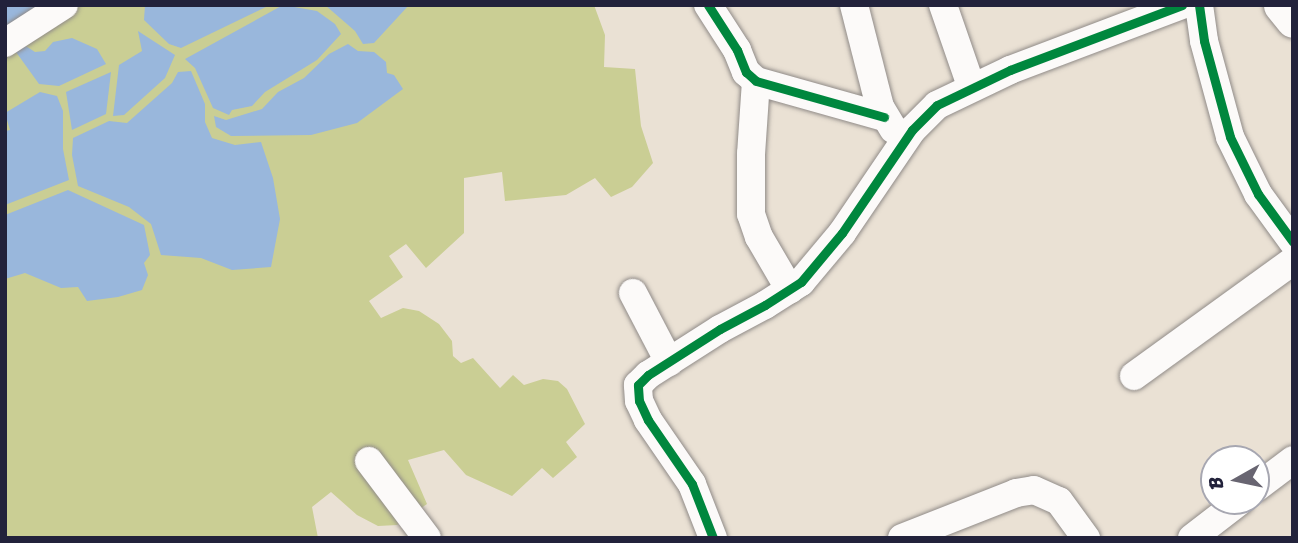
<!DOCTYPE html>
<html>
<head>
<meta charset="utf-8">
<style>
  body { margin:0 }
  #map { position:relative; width:1298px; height:543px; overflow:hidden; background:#eae1d4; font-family:Sriracha,sans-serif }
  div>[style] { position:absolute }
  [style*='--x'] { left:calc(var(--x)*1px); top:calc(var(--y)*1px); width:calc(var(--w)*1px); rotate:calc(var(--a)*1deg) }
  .green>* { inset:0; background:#cace94 }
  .water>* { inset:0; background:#99b7dc }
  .roads { filter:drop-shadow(0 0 2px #908b88) drop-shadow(0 0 2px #908b88) }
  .minor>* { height:28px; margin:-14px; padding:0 14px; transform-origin:14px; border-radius:14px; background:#fcfaf9 }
  .major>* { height:35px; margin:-17.5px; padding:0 17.5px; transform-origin:17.5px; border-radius:17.5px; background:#fcfaf9 }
  .cycleway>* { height:9px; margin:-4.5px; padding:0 4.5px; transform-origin:4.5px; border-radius:4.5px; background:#00873e }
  span { translate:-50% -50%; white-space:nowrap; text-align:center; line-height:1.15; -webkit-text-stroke:6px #fff; paint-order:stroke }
  .frame { position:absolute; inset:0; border:7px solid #22223b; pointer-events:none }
  .north { position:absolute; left:1200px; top:445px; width:70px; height:70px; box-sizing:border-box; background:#fff; border:2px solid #a7a7b1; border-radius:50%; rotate:261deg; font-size:19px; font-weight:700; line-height:28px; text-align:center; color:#22223b }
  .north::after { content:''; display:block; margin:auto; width:24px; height:32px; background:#686571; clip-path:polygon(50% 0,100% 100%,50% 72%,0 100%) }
</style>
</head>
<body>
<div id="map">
  <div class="green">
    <i style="clip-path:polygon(80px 5px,594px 5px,605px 35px,604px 67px,635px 69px,641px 126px,653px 163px,632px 187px,611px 197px,595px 178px,566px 195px,505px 201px,502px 172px,464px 178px,464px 233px,426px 268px,406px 244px,389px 256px,403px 277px,369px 301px,381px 318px,403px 308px,419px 311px,439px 324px,452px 341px,453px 356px,461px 363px,473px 358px,500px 388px,513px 375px,524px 385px,543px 379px,558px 381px,567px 389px,585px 424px,566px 442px,577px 457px,553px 478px,542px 468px,512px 496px,466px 475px,444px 450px,408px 460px,427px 504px,397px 525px,378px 526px,357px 515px,331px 492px,312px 507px,318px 538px,5px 538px,5px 54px)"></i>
  </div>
  <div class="water">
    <i style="clip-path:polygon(5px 5px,52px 5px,5px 36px)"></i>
    <i style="clip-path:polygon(145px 5px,270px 5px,181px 48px,169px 44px,144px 20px)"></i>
    <i style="clip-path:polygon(283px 5px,317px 11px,335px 24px,341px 34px,317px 60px,265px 92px,252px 106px,232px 110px,229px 115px,213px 108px,195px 68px,185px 59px)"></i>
    <i style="clip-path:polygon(325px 5px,409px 5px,374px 43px,363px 44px,355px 31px)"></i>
    <i style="clip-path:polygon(138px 31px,175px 55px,165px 78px,124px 115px,113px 116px,119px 65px,142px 51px)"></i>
    <i style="clip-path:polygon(72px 38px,97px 49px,106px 64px,59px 86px,39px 84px,16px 52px,21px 43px,35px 52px,45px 51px,53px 42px)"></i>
    <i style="clip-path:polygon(348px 44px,358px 51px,374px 52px,386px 62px,387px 73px,394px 75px,403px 89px,357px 123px,311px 135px,231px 136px,216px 127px,214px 116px,226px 120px,262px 109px,278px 92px,304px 78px,329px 54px)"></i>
    <i style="clip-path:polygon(191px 71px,205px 104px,205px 122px,212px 138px,235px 145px,261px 142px,273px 178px,280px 219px,271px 267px,232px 270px,201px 258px,161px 255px,151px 224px,129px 207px,78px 186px,72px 155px,73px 138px,109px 121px,127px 123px,172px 83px,178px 72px)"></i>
    <i style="clip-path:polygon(111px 72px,106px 114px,72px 130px,66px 92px)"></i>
    <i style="clip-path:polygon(40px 92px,57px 96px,63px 111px,63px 149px,69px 180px,5px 205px,5px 131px,10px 130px,5px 113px)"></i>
    <i style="clip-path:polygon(68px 190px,144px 225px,150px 255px,144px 263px,148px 275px,142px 290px,118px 297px,87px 301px,78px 287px,61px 288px,25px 273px,5px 279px,5px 215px)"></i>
  </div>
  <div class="roads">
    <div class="minor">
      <i style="--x:708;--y:5;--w:54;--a:57.2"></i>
      <i style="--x:737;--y:50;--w:24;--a:68"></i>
      <i style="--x:746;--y:72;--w:13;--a:42"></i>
      <i style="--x:756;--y:81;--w:133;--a:15.7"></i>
      <i style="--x:854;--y:5;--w:105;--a:75.7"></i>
      <i style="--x:880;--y:107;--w:26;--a:59"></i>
      <i style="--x:943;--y:5;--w:86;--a:70.9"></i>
      <i style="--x:1199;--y:5;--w:36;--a:82"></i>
      <i style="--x:1204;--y:41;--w:99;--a:74.8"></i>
      <i style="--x:1230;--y:137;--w:64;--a:63.8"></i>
      <i style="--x:1258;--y:194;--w:59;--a:53.9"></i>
      <i style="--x:5;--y:43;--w:70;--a:-32.8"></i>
      <i style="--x:756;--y:81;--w:73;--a:93.9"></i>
      <i style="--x:751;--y:154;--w:60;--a:90"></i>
      <i style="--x:751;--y:214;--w:24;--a:71"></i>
      <i style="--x:759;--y:237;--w:61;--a:59.7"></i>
      <i style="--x:633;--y:293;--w:78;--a:62.4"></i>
      <i style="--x:1134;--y:376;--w:196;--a:-35.9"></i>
      <i style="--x:369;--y:461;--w:96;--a:53"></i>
      <i style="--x:1256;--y:488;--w:46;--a:-37.1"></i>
      <i style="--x:713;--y:538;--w:58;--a:-111.3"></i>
      <i style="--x:692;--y:484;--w:78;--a:-124.5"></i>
      <i style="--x:648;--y:420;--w:21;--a:-115"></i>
      <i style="--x:639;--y:401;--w:16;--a:-94"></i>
      <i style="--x:638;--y:385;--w:14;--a:-45"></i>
      <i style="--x:648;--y:375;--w:85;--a:-32.6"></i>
      <i style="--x:720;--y:329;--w:51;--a:-28.1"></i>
      <i style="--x:765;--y:305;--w:43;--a:-32.6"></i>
      <i style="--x:801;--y:282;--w:64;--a:-50.1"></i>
      <i style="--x:842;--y:233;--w:125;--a:-55.8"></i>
      <i style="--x:912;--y:130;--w:35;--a:-45"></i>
      <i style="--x:937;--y:105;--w:81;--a:-25.6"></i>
      <i style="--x:1010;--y:70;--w:184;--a:-20.7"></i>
      <i style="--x:902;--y:538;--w:123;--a:-21.5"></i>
      <i style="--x:1016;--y:493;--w:18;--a:-9"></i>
      <i style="--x:1034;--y:490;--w:27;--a:24"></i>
      <i style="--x:1059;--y:501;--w:46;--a:53.9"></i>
      <i style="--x:1192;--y:538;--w:61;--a:-37.6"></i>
    </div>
    <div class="major">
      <i style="--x:1281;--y:5;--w:19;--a:51"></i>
    </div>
  </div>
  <div class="cycleway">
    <i style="--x:708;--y:5;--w:54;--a:57.2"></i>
    <i style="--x:737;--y:50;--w:24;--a:68"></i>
    <i style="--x:746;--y:72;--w:13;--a:42"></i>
    <i style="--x:756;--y:81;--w:133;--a:15.7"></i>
    <i style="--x:1199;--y:5;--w:36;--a:82"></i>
    <i style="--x:1204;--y:41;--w:99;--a:74.8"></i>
    <i style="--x:1230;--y:137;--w:64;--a:63.8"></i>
    <i style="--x:1258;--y:194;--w:59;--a:53.9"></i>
    <i style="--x:713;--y:538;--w:58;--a:-111.3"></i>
    <i style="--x:692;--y:484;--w:78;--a:-124.5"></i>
    <i style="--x:648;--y:420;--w:21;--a:-115"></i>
    <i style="--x:639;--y:401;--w:16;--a:-94"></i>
    <i style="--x:638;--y:385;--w:14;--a:-45"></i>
    <i style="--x:648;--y:375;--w:85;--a:-32.6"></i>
    <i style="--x:720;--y:329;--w:51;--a:-28.1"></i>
    <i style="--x:765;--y:305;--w:43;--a:-32.6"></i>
    <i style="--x:801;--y:282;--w:64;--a:-50.1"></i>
    <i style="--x:842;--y:233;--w:125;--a:-55.8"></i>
    <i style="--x:912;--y:130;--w:35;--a:-45"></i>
    <i style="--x:937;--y:105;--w:81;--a:-25.6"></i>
    <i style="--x:1010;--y:70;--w:184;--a:-20.7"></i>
  </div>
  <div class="frame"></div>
  <div class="north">B</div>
</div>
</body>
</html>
